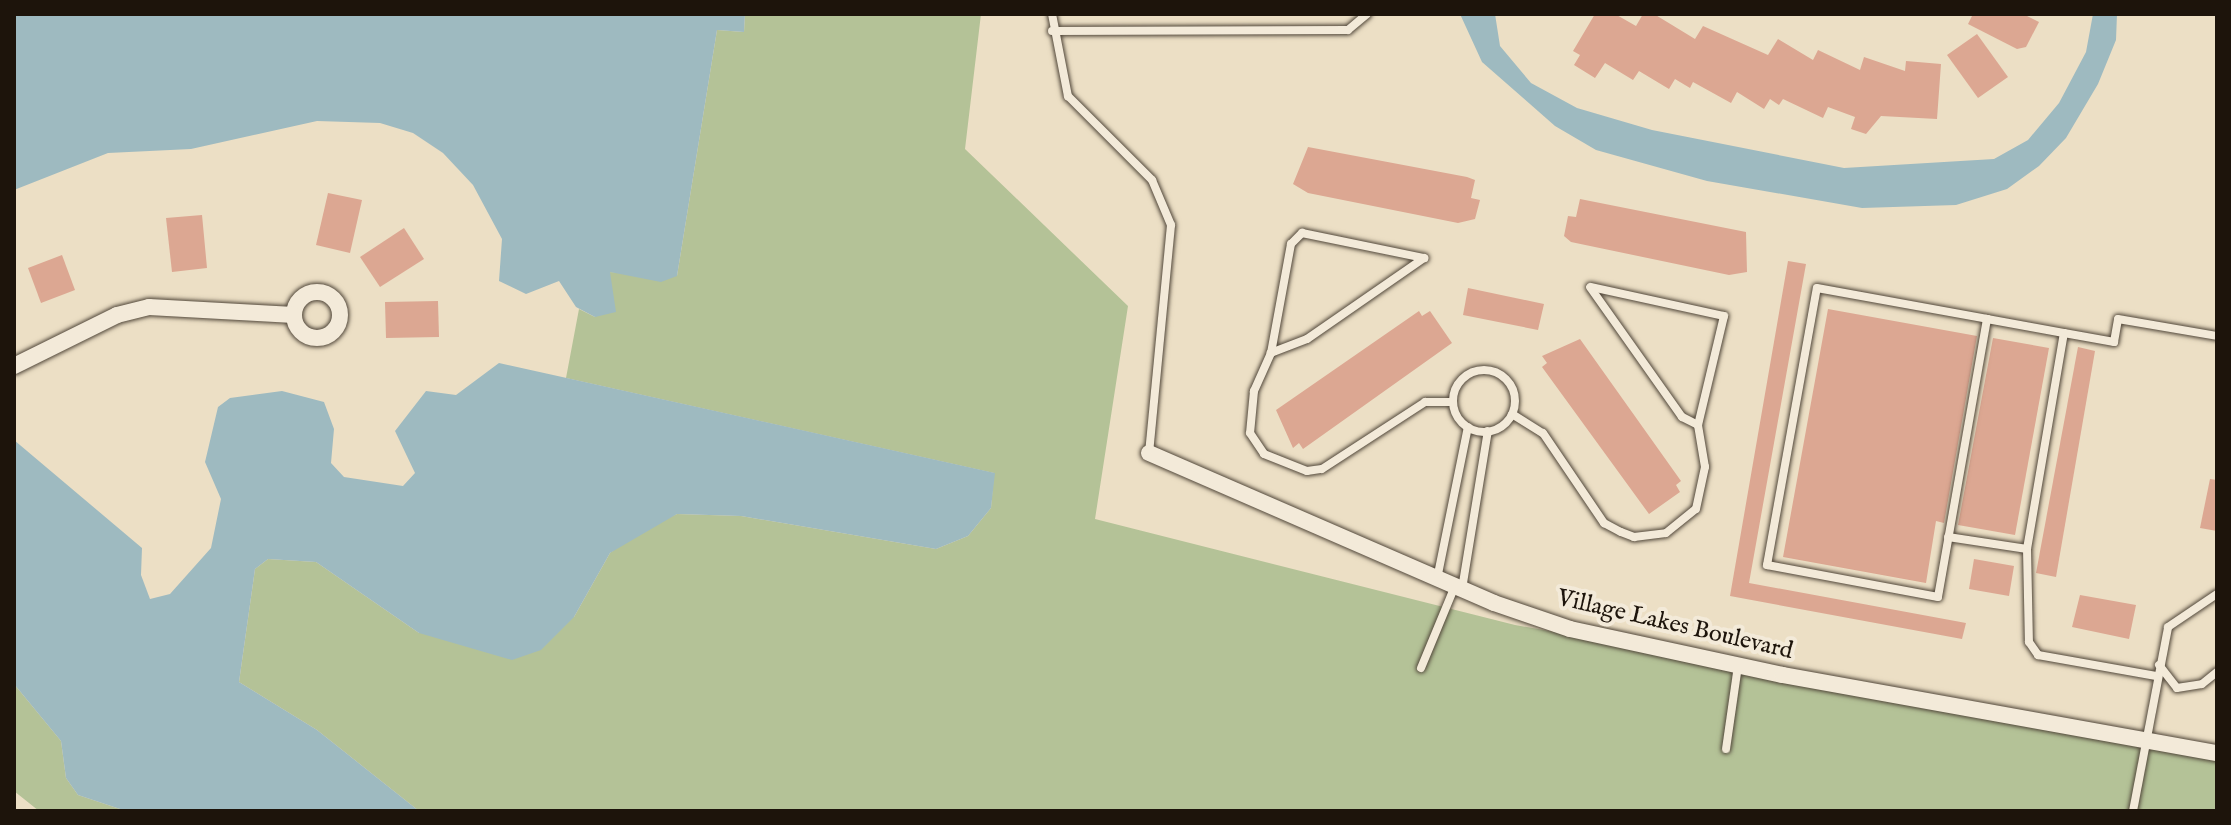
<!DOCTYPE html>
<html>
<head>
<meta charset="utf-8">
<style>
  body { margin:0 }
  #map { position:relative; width:2231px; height:825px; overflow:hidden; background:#ecdfc5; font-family:"IM FELL English",serif }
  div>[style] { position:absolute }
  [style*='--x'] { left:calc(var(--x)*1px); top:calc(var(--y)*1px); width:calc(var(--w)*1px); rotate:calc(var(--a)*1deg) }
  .green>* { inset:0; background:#b4c297 }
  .water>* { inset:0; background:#9ebac0 }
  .building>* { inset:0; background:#dca792 }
  .roads { filter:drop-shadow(0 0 2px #51473a) drop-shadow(0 0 2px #51473a) }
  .lane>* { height:8px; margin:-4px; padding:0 4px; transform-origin:4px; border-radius:4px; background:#f3ead9 }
  .lane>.ring { margin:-4px; padding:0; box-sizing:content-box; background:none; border:8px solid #f3ead9; border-radius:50% }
  .street>* { height:16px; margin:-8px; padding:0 8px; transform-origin:8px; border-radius:8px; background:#f3ead9 }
  .street>.ring { margin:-8px; padding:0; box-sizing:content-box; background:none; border:16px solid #f3ead9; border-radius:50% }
  span { translate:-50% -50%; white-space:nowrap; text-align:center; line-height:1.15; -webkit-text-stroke:8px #f3ead9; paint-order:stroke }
  .street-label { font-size:24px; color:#1d140b }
  .frame { position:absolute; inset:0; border:16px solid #1d140b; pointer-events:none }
</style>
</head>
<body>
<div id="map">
  <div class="green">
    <i style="clip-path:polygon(745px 14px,981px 14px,965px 149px,1128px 306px,1095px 519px,1515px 625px,2217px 750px,2217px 811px,419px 811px,317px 730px,239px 682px,255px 569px,268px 559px,316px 562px,419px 633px,574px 617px,610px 553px,638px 531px,677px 514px,741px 516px,936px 549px,968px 536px,991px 508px,994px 473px,566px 378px,579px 309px,595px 317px,609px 272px,677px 276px,717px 30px,744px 32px)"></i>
    <i style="clip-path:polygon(14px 684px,61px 741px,66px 778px,78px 795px,126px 811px,39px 811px,14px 791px)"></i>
  </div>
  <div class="water">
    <i style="clip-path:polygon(14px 14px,745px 14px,744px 32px,717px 30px,677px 276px,661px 282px,610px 272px,616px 312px,595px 317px,576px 307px,559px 281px,526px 294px,499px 281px,502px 239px,473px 185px,443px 153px,413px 133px,380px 123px,317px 121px,191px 149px,108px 153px,14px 190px)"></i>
    <i style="clip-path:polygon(1460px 14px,1495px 14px,1500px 46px,1531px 83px,1577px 108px,1652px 130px,1844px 168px,1994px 159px,2028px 140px,2059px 103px,2086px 52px,2093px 14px,2117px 14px,2116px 40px,2098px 84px,2066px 138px,2039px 166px,2007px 189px,1956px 205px,1862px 208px,1707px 181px,1596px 150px,1555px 126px,1482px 62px)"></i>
    <i style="clip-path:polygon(499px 363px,995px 473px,991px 508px,968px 536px,936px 549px,741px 516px,677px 514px,610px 553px,574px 617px,541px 650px,512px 660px,419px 633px,316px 562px,268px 559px,255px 569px,239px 682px,317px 730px,419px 811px,126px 811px,78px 795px,66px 778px,61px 741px,14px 684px,14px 440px,142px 548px,141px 575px,150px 599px,170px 594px,211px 548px,221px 499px,205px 462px,218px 407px,230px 398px,282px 391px,324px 402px,334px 429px,331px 463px,344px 477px,403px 486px,415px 473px,395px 431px,426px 391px,456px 395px)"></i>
  </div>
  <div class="building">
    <i style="clip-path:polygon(1595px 14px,1615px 14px,1636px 26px,1643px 14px,1654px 14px,1695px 39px,1703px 26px,1768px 55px,1778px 39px,1813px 60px,1818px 50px,1860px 70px,1864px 57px,1905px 71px,1906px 61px,1941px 64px,1937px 119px,1881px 116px,1866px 134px,1851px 129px,1855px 117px,1828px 107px,1823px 118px,1783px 99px,1779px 105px,1770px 99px,1764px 109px,1737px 92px,1731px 103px,1693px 82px,1690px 88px,1675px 79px,1669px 89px,1639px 71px,1633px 80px,1605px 63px,1595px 78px,1574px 65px,1580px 55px,1573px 51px)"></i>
    <i style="clip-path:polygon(1973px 14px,2023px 14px,2039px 22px,2026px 47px,2017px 49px,1968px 24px)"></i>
    <i style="clip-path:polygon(1977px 34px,2008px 77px,1978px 98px,1947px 55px)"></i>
    <i style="clip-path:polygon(1308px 147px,1467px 177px,1475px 180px,1471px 198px,1480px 200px,1475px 219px,1458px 223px,1308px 193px,1293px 184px)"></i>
    <i style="clip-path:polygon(328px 193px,362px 200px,350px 253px,316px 245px)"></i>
    <i style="clip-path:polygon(1580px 199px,1746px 232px,1747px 272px,1729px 275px,1571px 242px,1564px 236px,1568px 216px,1576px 217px)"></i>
    <i style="clip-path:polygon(202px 215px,207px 268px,172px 272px,166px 218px)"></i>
    <i style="clip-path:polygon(404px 228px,424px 259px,380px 287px,360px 257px)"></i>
    <i style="clip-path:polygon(62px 255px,75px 290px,41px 303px,28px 268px)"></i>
    <i style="clip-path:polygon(1788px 261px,1806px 264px,1749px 583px,1966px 623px,1962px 639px,1730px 596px)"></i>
    <i style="clip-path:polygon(1468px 288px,1544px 304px,1538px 330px,1463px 315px)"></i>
    <i style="clip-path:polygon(438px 301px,439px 337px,386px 338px,385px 302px)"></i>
    <i style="clip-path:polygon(1828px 309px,1977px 336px,1944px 523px,1936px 521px,1926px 583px,1783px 557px)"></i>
    <i style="clip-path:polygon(1419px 311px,1422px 316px,1430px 311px,1452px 343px,1303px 449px,1299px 443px,1293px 448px,1276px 410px)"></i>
    <i style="clip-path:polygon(1993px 338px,2049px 348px,2015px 535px,1958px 525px)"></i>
    <i style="clip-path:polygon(1580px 339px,1681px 481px,1676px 485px,1680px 492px,1649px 514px,1542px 367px,1547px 363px,1542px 356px)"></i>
    <i style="clip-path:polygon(2078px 347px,2095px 351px,2056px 577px,2036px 573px)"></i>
    <i style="clip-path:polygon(2210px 479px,2217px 480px,2217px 531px,2200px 528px)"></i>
    <i style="clip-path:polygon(1974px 559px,2014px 566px,2009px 596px,1969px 589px)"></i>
    <i style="clip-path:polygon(2080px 595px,2136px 605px,2129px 639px,2072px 627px)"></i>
  </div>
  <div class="roads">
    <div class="lane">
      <i style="--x:1052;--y:14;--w:84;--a:79"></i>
      <i style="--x:1068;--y:96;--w:119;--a:45"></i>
      <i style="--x:1152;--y:180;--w:49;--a:67.1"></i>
      <i style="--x:1171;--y:225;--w:229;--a:95.5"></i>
      <i style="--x:1052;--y:31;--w:296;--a:-0.2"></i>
      <i style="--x:1348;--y:30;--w:25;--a:-40"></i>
      <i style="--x:1424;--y:258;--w:142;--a:145.3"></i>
      <i style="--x:1307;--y:339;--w:39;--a:159"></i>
      <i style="--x:1271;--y:353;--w:42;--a:114.1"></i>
      <i style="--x:1254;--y:391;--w:42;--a:95.4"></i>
      <i style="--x:1250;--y:433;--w:25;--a:56"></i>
      <i style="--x:1264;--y:454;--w:46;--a:21.6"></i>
      <i style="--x:1307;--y:471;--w:15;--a:-8"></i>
      <i style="--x:1322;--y:469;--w:123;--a:-33"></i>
      <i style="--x:1425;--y:402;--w:28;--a:0"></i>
      <i style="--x:1591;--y:287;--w:136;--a:12.3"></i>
      <i style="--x:1724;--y:316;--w:112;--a:103.4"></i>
      <i style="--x:1987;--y:319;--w:282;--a:100"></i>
      <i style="--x:1938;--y:597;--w:174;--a:-169.4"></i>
      <i style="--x:1767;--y:565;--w:281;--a:-79.8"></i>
      <i style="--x:1817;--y:288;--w:173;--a:10.3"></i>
      <i style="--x:1987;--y:319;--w:78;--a:10.3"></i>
      <i style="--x:2064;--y:333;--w:51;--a:10.2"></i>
      <i style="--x:2114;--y:342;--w:23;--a:-80"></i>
      <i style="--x:2118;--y:319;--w:100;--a:9.7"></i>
      <i style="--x:1271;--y:353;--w:111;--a:-79.6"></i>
      <i style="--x:1291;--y:244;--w:16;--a:-45"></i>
      <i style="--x:1302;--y:233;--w:125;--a:11.6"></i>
      <i class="ring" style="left:1453px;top:370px;width:54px;height:54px"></i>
      <i style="--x:1512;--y:414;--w:36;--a:32"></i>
      <i style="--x:1543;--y:433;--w:109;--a:55.9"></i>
      <i style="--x:1604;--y:523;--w:19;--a:28"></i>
      <i style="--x:1621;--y:532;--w:14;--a:21"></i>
      <i style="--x:1634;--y:537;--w:32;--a:-7"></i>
      <i style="--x:1666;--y:533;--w:38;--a:-39"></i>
      <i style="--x:1696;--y:509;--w:43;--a:-77.9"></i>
      <i style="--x:1705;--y:467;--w:43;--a:-99.5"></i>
      <i style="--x:1698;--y:425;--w:18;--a:-153"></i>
      <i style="--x:1682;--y:417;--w:159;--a:-125.3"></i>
      <i style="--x:1948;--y:537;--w:80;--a:8.6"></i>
      <i style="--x:2027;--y:549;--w:93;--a:88.8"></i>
      <i style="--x:2029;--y:642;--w:16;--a:55"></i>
      <i style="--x:2038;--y:655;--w:120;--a:10.1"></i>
      <i style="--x:2027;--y:549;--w:219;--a:-80.3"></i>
      <i style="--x:1437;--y:579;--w:155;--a:-78.5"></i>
      <i style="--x:1462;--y:589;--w:160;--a:-80.7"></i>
      <i style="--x:2159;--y:665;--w:29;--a:52"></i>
      <i style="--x:2177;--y:688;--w:25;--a:-9"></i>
      <i style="--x:2202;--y:684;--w:19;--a:-39"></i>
      <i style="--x:1421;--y:668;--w:89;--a:-67.5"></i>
      <i style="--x:1726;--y:749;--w:84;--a:-81.8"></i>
      <i style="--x:2133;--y:811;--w:187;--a:-79.2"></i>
      <i style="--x:2168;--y:627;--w:59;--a:-34"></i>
    </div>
    <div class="street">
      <i class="ring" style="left:294px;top:292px;width:30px;height:30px"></i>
      <i style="--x:14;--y:366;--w:115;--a:-26.3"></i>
      <i style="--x:117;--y:315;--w:33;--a:-14"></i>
      <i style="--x:149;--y:307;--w:145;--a:3.2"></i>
      <i style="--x:1149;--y:453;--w:376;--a:23.5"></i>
      <i style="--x:1494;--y:603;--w:80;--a:18.9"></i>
      <i style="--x:1570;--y:629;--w:218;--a:12.2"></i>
      <i style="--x:1783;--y:675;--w:441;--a:10.2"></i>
    </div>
  </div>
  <div class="street-label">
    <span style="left:1675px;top:625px;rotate:13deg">Village Lakes Boulevard</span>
  </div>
  <div class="frame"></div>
</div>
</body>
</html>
